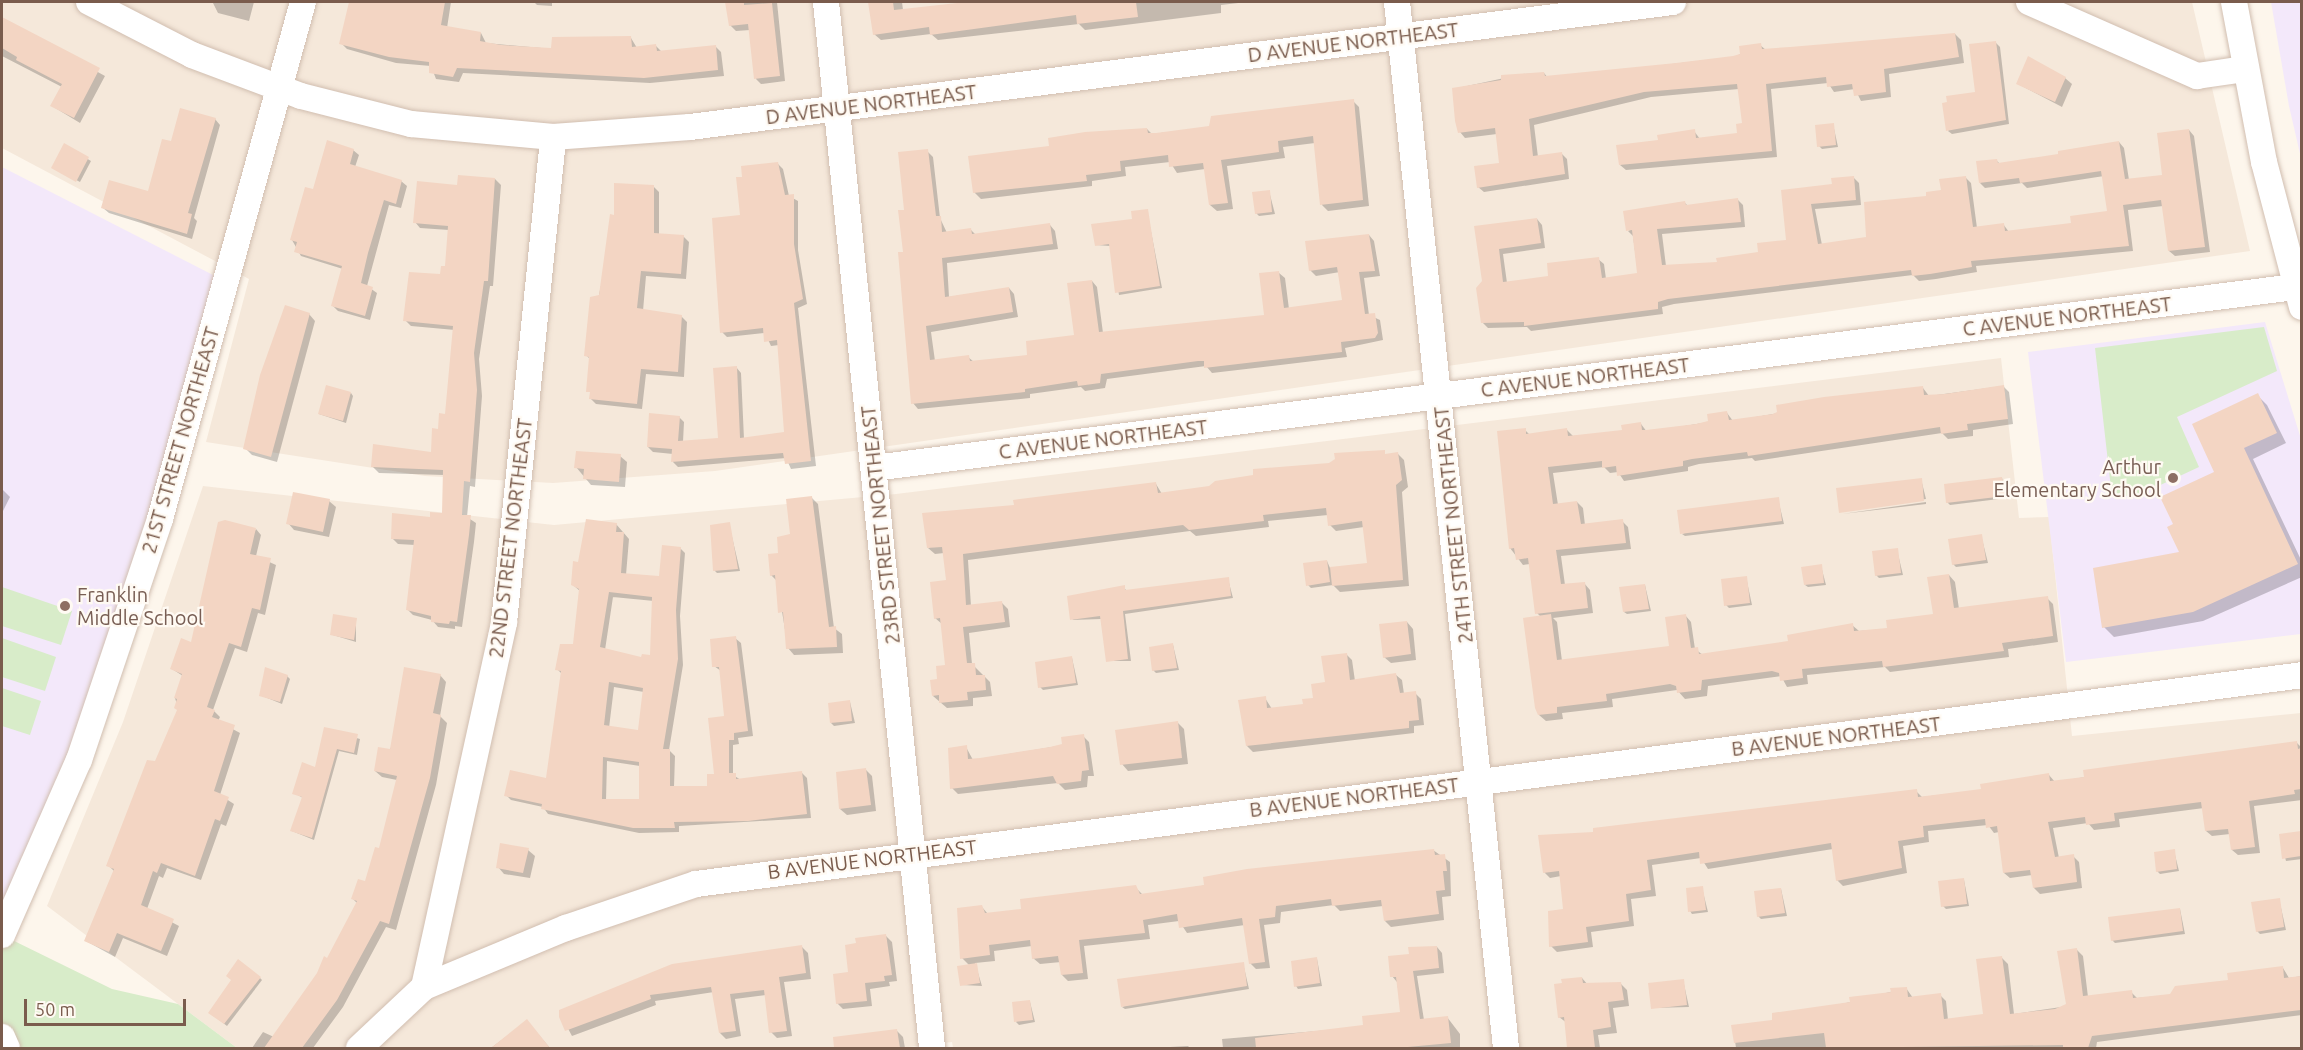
<!DOCTYPE html>
<html>
<head>
<meta charset="utf-8">
<style>
  body { margin:0 }
  #map { position:relative; width:2303px; height:1050px; overflow:hidden; background:#fdf6ec; font-family:Ubuntu,sans-serif }
  div>[style] { position:absolute }
  [style*='--x'] { left:calc(var(--x)*1px); top:calc(var(--y)*1px); width:calc(var(--w)*1px); rotate:calc(var(--a)*1deg) }
  .residential>* { inset:0; background:#f5e8da }
  .education>* { inset:0; background:#f3e8fa }
  .green>* { inset:0; background:#d8ecc9 }
  .shadow>* { inset:0; background:#0003 }
  .building>* { inset:0; background:#f3d5c3 }
  .roads { filter:drop-shadow(0 0 2px #d1beb0) drop-shadow(0 0 2px #d1beb0) }
  .minor>* { height:26px; margin:-13px; padding:0 13px; transform-origin:13px; border-radius:13px; background:#fff }
  .dots>* { width:16px; height:16px; translate:-50% -50%; box-sizing:border-box; border:3px solid #fffaf3; border-radius:50% }
  span { translate:-50% -50%; white-space:nowrap; text-align:center; line-height:1.15; -webkit-text-stroke:4.5px #fffaf3; paint-order:stroke }
  .street-label { font-size:20px; color:#7a5c4d }
  .education-label { font-size:20px; color:#785e54 }
  .right { translate:-100% -50%; text-align:right }
  .left { translate:0 -50%; text-align:left }
  .frame { position:absolute; inset:0; border:3px solid #7a5c4d; pointer-events:none }
  .scale { position:absolute; left:24px; top:999px; width:162px; height:27px; box-sizing:border-box; border:3px solid #7a5c4d; border-top:0; padding-left:8px; font-size:18px; line-height:21px; white-space:nowrap; color:#7a5c4d; -webkit-text-stroke:4px #fffaf3; paint-order:stroke }
</style>
</head>
<body>
<div id="map">
  <div class="residential">
    <i style="clip-path:polygon(2px 2px,2192px 2px,2250px 251px,715px 471px,553px 483px,425px 476px,206px 442px,249px 279px,2px 148px)"></i>
    <i style="clip-path:polygon(2001px 358px,2019px 518px,2049px 517px,2072px 736px,2301px 713px,2301px 1048px,953px 1048px,952px 1042px,900px 1048px,237px 1048px,47px 906px,123px 722px,203px 486px,554px 525px,896px 494px)"></i>
  </div>
  <div class="education">
    <i style="clip-path:polygon(2271px 2px,2301px 2px,2301px 158px,2289px 106px)"></i>
    <i style="clip-path:polygon(2px 167px,217px 277px,178px 452px,2px 935px)"></i>
    <i style="clip-path:polygon(2265px 322px,2301px 439px,2301px 634px,2066px 662px,2028px 352px)"></i>
  </div>
  <div class="green">
    <i style="clip-path:polygon(2264px 327px,2277px 371px,2177px 417px,2199px 467px,2139px 495px,2112px 497px,2095px 348px)"></i>
    <i style="clip-path:polygon(2px 587px,72px 611px,61px 645px,2px 626px)"></i>
    <i style="clip-path:polygon(2px 638px,56px 657px,45px 691px,2px 677px)"></i>
    <i style="clip-path:polygon(2px 688px,41px 701px,30px 735px,2px 726px)"></i>
    <i style="clip-path:polygon(2px 935px,112px 989px,178px 1004px,237px 1048px,2px 1048px)"></i>
  </div>
  <div class="shadow">
    <i style="clip-path:polygon(207px 2px,254px 2px,249px 21px,218px 13px,213px 3px)"></i>
    <i style="clip-path:polygon(353px 2px,451px 2px,447px 28px,481px 33px,486px 43px,553px 49px,631px 38px,637px 48px,656px 46px,662px 52px,715px 46px,721px 52px,724px 76px,650px 83px,463px 73px,459px 82px,436px 79px,431px 66px,396px 63px,347px 49px,341px 43px)"></i>
    <i style="clip-path:polygon(534px 2px,552px 2px,552px 6px,537px 5px)"></i>
    <i style="clip-path:polygon(727px 2px,777px 2px,785px 81px,761px 84px,756px 79px,750px 30px,736px 31px,730px 25px)"></i>
    <i style="clip-path:polygon(870px 2px,902px 2px,903px 10px,976px 2px,1247px 2px,1221px 5px,1221px 13px,1085px 30px,1079px 24px,938px 40px,931px 34px,881px 40px,874px 34px)"></i>
    <i style="clip-path:polygon(2px 19px,105px 76px,80px 123px,52px 106px,62px 87px,2px 56px)"></i>
    <i style="clip-path:polygon(1955px 34px,1961px 40px,1964px 63px,1889px 74px,1891px 97px,1861px 101px,1855px 89px,1834px 92px,1828px 83px,1771px 89px,1777px 157px,1626px 170px,1620px 165px,1660px 142px,1694px 131px,1700px 139px,1739px 134px,1744px 124px,1739px 89px,1651px 97px,1534px 125px,1538px 157px,1561px 153px,1567px 159px,1569px 179px,1484px 192px,1478px 187px,1501px 164px,1497px 134px,1465px 138px,1460px 132px,1453px 89px,1523px 74px,1544px 73px,1548px 78px,1734px 57px,1760px 45px,1766px 50px)"></i>
    <i style="clip-path:polygon(1996px 43px,2000px 47px,2009px 124px,1952px 134px,1948px 131px,1977px 93px)"></i>
    <i style="clip-path:polygon(2065px 78px,2072px 84px,2062px 107px,2018px 84px)"></i>
    <i style="clip-path:polygon(1353px 101px,1359px 107px,1369px 206px,1328px 211px,1322px 205px,1315px 143px,1283px 147px,1285px 158px,1227px 166px,1233px 209px,1217px 211px,1210px 205px,1205px 169px,1177px 173px,1170px 162px,1125px 167px,1126px 176px,1092px 181px,1092px 186px,981px 199px,974px 192px,1051px 147px,1147px 129px,1152px 134px,1211px 127px)"></i>
    <i style="clip-path:polygon(215px 119px,220px 125px,194px 218px,197px 221px,192px 239px,109px 213px,103px 208px,149px 193px,172px 143px)"></i>
    <i style="clip-path:polygon(1833px 124px,1838px 147px,1822px 149px,1819px 146px)"></i>
    <i style="clip-path:polygon(2189px 130px,2194px 136px,2210px 252px,2175px 256px,2169px 251px,2163px 206px,2128px 210px,2133px 251px,1976px 266px,1977px 272px,1936px 279px,1919px 281px,1913px 275px,1674px 304px,1662px 307px,1663px 314px,1531px 331px,1527px 327px,1488px 328px,1482px 322px,1483px 281px,1476px 227px,1537px 219px,1542px 225px,1545px 248px,1503px 254px,1507px 283px,1550px 277px,1598px 259px,1604px 264px,1606px 279px,1638px 274px,1633px 236px,1628px 231px,1685px 203px,1688px 206px,1737px 199px,1743px 205px,1745px 227px,1662px 234px,1666px 266px,1718px 263px,1760px 254px,1788px 241px,1782px 191px,1833px 185px,1853px 177px,1859px 183px,1861px 205px,1815px 209px,1822px 245px,1868px 238px,1928px 197px,1966px 178px,1971px 183px,1977px 228px,2003px 224px,2009px 232px,2072px 225px,2108px 213px,2104px 176px,2027px 188px,2022px 183px,1985px 188px,1980px 183px,1996px 160px,2000px 164px,2060px 155px,2119px 142px,2124px 148px,2129px 180px,2164px 176px)"></i>
    <i style="clip-path:polygon(64px 145px,91px 161px,80px 182px,54px 168px)"></i>
    <i style="clip-path:polygon(353px 150px,359px 155px,355px 167px,401px 181px,407px 186px,401px 208px,389px 205px,367px 286px,377px 293px,370px 320px,338px 311px,333px 306px,343px 269px,301px 256px,292px 240px,314px 191px)"></i>
    <i style="clip-path:polygon(927px 151px,933px 157px,940px 218px,947px 233px,971px 230px,976px 235px,1050px 225px,1055px 231px,1058px 249px,947px 263px,949px 297px,1009px 288px,1014px 294px,1018px 317px,931px 332px,935px 361px,968px 357px,974px 362px,1029px 356px,1076px 336px,1092px 281px,1097px 287px,1103px 333px,1266px 317px,1279px 273px,1285px 278px,1289px 309px,1344px 301px,1340px 272px,1316px 276px,1310px 270px,1369px 235px,1374px 241px,1380px 276px,1364px 278px,1369px 315px,1380px 320px,1383px 340px,1345px 348px,1347px 357px,1212px 373px,1206px 366px,1107px 379px,1105px 388px,1085px 391px,1081px 387px,1030px 394px,1030px 398px,918px 409px,913px 403px,905px 211px)"></i>
    <i style="clip-path:polygon(778px 164px,783px 169px,789px 196px,798px 201px,798px 250px,807px 304px,798px 308px,816px 466px,791px 469px,786px 458px,678px 467px,673px 462px,673px 454px,653px 452px,648px 447px,679px 417px,684px 422px,683px 442px,720px 439px,736px 367px,741px 373px,744px 439px,786px 434px,779px 345px,771px 346px,765px 333px,727px 337px,722px 332px,741px 217px)"></i>
    <i style="clip-path:polygon(495px 179px,501px 185px,493px 286px,490px 286px,479px 359px,482px 396px,475px 487px,470px 486px,467px 517px,476px 523px,474px 542px,462px 627px,455px 626px,455px 629px,438px 627px,432px 620px,413px 615px,408px 610px,415px 545px,398px 544px,392px 538px,444px 515px,444px 475px,379px 473px,373px 467px,433px 453px,446px 415px,455px 330px,411px 326px,405px 320px,446px 268px,449px 230px,420px 228px,415px 222px,458px 187px)"></i>
    <i style="clip-path:polygon(653px 186px,659px 192px,659px 234px,683px 236px,689px 242px,686px 279px,646px 276px,643px 311px,681px 316px,687px 322px,684px 377px,646px 374px,642px 409px,596px 404px,590px 398px,591px 360px,586px 355px,616px 216px)"></i>
    <i style="clip-path:polygon(1269px 191px,1275px 214px,1259px 216px,1256px 213px)"></i>
    <i style="clip-path:polygon(1147px 211px,1162px 288px,1119px 295px,1110px 246px,1096px 245px)"></i>
    <i style="clip-path:polygon(309px 314px,315px 321px,277px 462px,252px 455px,245px 448px)"></i>
    <i style="clip-path:polygon(2003px 386px,2009px 392px,2013px 424px,1973px 430px,1973px 436px,1948px 439px,1942px 433px,1755px 461px,1752px 458px,1699px 464px,1688px 467px,1688px 471px,1624px 481px,1618px 472px,1610px 473px,1604px 467px,1553px 473px,1558px 505px,1577px 502px,1583px 508px,1585px 525px,1622px 521px,1628px 527px,1631px 549px,1561px 556px,1565px 585px,1584px 583px,1590px 590px,1593px 613px,1553px 618px,1557px 622px,1562px 661px,1671px 647px,1685px 615px,1691px 622px,1695px 649px,1703px 655px,1789px 642px,1852px 625px,1859px 631px,1888px 629px,1935px 615px,1949px 575px,1955px 582px,1959px 609px,2047px 598px,2053px 604px,2058px 642px,2008px 649px,2009px 657px,1890px 672px,1885px 667px,1807px 675px,1808px 684px,1787px 687px,1781px 676px,1708px 686px,1707px 696px,1685px 699px,1677px 690px,1612px 699px,1613px 707px,1562px 713px,1563px 719px,1546px 721px,1539px 715px,1541px 617px,1537px 613px,1530px 564px,1523px 565px,1510px 548px,1525px 430px,1530px 435px,1567px 430px,1573px 436px,1624px 431px,1641px 424px,1647px 432px,1709px 422px,1727px 413px,1733px 421px,1923px 388px,1929px 396px)"></i>
    <i style="clip-path:polygon(351px 393px,353px 396px,346px 423px,319px 414px)"></i>
    <i style="clip-path:polygon(2257px 395px,2267px 405px,2286px 443px,2253px 459px,2302px 562px,2302px 577px,2203px 621px,2114px 637px,2104px 627px,2181px 553px,2175px 525px,2216px 472px)"></i>
    <i style="clip-path:polygon(1336px 454px,1398px 454px,1404px 460px,1408px 487px,1402px 492px,1409px 586px,1340px 592px,1333px 585px,1311px 588px,1308px 585px,1327px 561px,1330px 568px,1369px 564px,1364px 527px,1336px 531px,1330px 525px,1328px 515px,1268px 521px,1269px 527px,1196px 536px,1190px 531px,968px 560px,971px 606px,1002px 603px,1008px 609px,1010px 627px,969px 633px,972px 664px,990px 682px,992px 696px,973px 698px,973px 706px,947px 708px,933px 696px,946px 667px,942px 624px,935px 618px,947px 582px,944px 553px,935px 554px,928px 548px,1016px 506px,1156px 484px,1162px 494px,1210px 488px,1330px 465px,1336px 460px)"></i>
    <i style="clip-path:polygon(620px 456px,627px 462px,625px 487px,591px 485px,576px 467px)"></i>
    <i style="clip-path:polygon(2002px 478px,2007px 498px,1950px 505px,1947px 502px)"></i>
    <i style="clip-path:polygon(1921px 479px,1926px 499px,1841px 511px)"></i>
    <i style="clip-path:polygon(2px 489px,10px 497px,2px 513px)"></i>
    <i style="clip-path:polygon(811px 497px,818px 504px,834px 628px,842px 634px,843px 653px,794px 655px,788px 648px,777px 581px,771px 575px)"></i>
    <i style="clip-path:polygon(1778px 499px,1784px 524px,1685px 536px,1682px 534px)"></i>
    <i style="clip-path:polygon(329px 501px,336px 507px,329px 537px,294px 530px,288px 523px)"></i>
    <i style="clip-path:polygon(1926px 502px,1926px 504px,1842px 514px)"></i>
    <i style="clip-path:polygon(evenodd,616px 524px,629px 539px,626px 575px,661px 577px,680px 548px,685px 553px,680px 616px,683px 665px,669px 750px,675px 756px,674px 787px,709px 787px,716px 776px,725px 717px,721px 671px,714px 666px,735px 638px,741px 643px,753px 736px,738px 738px,739px 744px,733px 745px,733px 775px,741px 780px,802px 773px,807px 778px,811px 818px,679px 826px,679px 832px,639px 833px,548px 814px,543px 807px,511px 800px,506px 795px,547px 780px,562px 674px,557px 669px,574px 646px,580px 591px,573px 585px,580px 563px,616px 524px,613px 597px,654px 601px,651px 657px,643px 659px,605px 650px,613px 597px,616px 524px,614px 687px,644px 692px,639px 732px,609px 728px,614px 687px,616px 524px,607px 761px,640px 766px,640px 800px,606px 801px,607px 761px)"></i>
    <i style="clip-path:polygon(729px 524px,740px 571px,717px 573px,714px 570px)"></i>
    <i style="clip-path:polygon(256px 529px,261px 535px,256px 556px,276px 565px,265px 615px,258px 613px,247px 652px,235px 648px,213px 710px,220px 717px,218px 721px,240px 733px,220px 795px,234px 804px,226px 826px,221px 824px,201px 880px,167px 868px,163px 878px,159px 876px,147px 909px,179px 926px,167px 956px,123px 938px,115px 957px,86px 941px,115px 872px,108px 865px,179px 711px,175px 698px,183px 676px,172px 669px,192px 644px)"></i>
    <i style="clip-path:polygon(1981px 535px,1988px 563px,1956px 567px,1953px 564px)"></i>
    <i style="clip-path:polygon(1897px 550px,1903px 575px,1879px 578px,1876px 575px)"></i>
    <i style="clip-path:polygon(1821px 566px,1826px 585px,1808px 587px,1805px 585px)"></i>
    <i style="clip-path:polygon(1746px 577px,1752px 605px,1729px 608px,1726px 605px)"></i>
    <i style="clip-path:polygon(1228px 579px,1233px 598px,1125px 614px,1131px 661px,1107px 661px,1101px 619px,1072px 620px,1124px 587px,1127px 592px)"></i>
    <i style="clip-path:polygon(1645px 585px,1651px 611px,1627px 614px,1624px 612px)"></i>
    <i style="clip-path:polygon(356px 620px,356px 642px,333px 635px)"></i>
    <i style="clip-path:polygon(1407px 622px,1413px 629px,1416px 660px,1391px 663px,1384px 657px)"></i>
    <i style="clip-path:polygon(1173px 645px,1179px 670px,1156px 673px,1153px 670px)"></i>
    <i style="clip-path:polygon(1346px 654px,1352px 660px,1355px 681px,1396px 675px,1402px 680px,1404px 694px,1415px 693px,1421px 699px,1424px 725px,1414px 726px,1414px 733px,1253px 752px,1247px 746px,1265px 698px,1272px 709px,1305px 706px,1315px 699px)"></i>
    <i style="clip-path:polygon(1072px 658px,1078px 685px,1043px 690px,1040px 687px)"></i>
    <i style="clip-path:polygon(440px 675px,446px 682px,440px 716px,447px 723px,436px 785px,396px 930px,386px 927px,343px 1007px,313px 1048px,252px 1048px,263px 1032px,274px 1037px,328px 960px,358px 904px,353px 899px,366px 883px,380px 850px,397px 780px,382px 777px,375px 771px)"></i>
    <i style="clip-path:polygon(287px 676px,290px 679px,282px 704px,260px 695px)"></i>
    <i style="clip-path:polygon(850px 702px,855px 723px,834px 726px,831px 723px)"></i>
    <i style="clip-path:polygon(1177px 722px,1184px 729px,1188px 764px,1128px 771px,1122px 764px)"></i>
    <i style="clip-path:polygon(325px 729px,360px 739px,357px 755px,339px 751px,314px 840px,292px 831px,303px 798px,294px 793px,316px 769px)"></i>
    <i style="clip-path:polygon(1083px 736px,1089px 742px,1094px 776px,1088px 776px,1087px 787px,1065px 790px,1058px 783px,958px 794px,952px 788px,949px 749px,966px 747px,973px 760px,1064px 745px)"></i>
    <i style="clip-path:polygon(2296px 742px,2302px 748px,2302px 800px,2254px 806px,2260px 853px,2238px 855px,2232px 850px,2230px 834px,2212px 836px,2206px 831px,2204px 808px,2119px 819px,2120px 827px,2094px 830px,2088px 823px,2053px 828px,2059px 858px,2073px 856px,2079px 862px,2082px 888px,2040px 894px,2034px 888px,2032px 875px,2010px 878px,2004px 873px,1999px 832px,1994px 833px,1988px 825px,1928px 831px,1929px 842px,1903px 846px,1907px 873px,1843px 886px,1837px 880px,1833px 849px,1708px 869px,1701px 858px,1652px 865px,1656px 896px,1631px 899px,1634px 926px,1591px 932px,1593px 947px,1557px 952px,1551px 946px,1564px 911px,1561px 876px,1550px 878px,1544px 872px,1595px 833px,1916px 791px,1922px 797px,1983px 790px,2049px 775px,2055px 782px)"></i>
    <i style="clip-path:polygon(865px 769px,872px 776px,876px 811px,847px 815px,840px 809px)"></i>
    <i style="clip-path:polygon(2302px 833px,2302px 859px,2286px 861px,2280px 836px)"></i>
    <i style="clip-path:polygon(528px 850px,535px 856px,530px 878px,504px 874px,498px 867px)"></i>
    <i style="clip-path:polygon(1433px 850px,1450px 862px,1451px 896px,1442px 897px,1444px 920px,1391px 927px,1385px 921px,1383px 906px,1340px 911px,1334px 905px,1281px 912px,1280px 923px,1264px 925px,1270px 968px,1256px 969px,1250px 963px,1245px 925px,1187px 933px,1179px 921px,1148px 925px,1150px 939px,1084px 946px,1088px 979px,1068px 981px,1062px 975px,1061px 962px,1040px 964px,1033px 958px,1032px 946px,994px 951px,995px 961px,975px 963px,982px 986px,962px 985px,970px 966px,962px 958px,981px 906px,988px 914px,1023px 910px,1135px 887px,1143px 895px)"></i>
    <i style="clip-path:polygon(2174px 851px,2179px 871px,2160px 874px,2157px 871px)"></i>
    <i style="clip-path:polygon(1964px 880px,1969px 906px,1946px 909px,1943px 906px)"></i>
    <i style="clip-path:polygon(1702px 888px,1708px 912px,1692px 914px,1690px 911px)"></i>
    <i style="clip-path:polygon(1781px 889px,1787px 916px,1761px 919px,1758px 916px)"></i>
    <i style="clip-path:polygon(2279px 899px,2286px 930px,2260px 934px,2257px 931px)"></i>
    <i style="clip-path:polygon(2180px 909px,2185px 934px,2115px 943px,2112px 940px)"></i>
    <i style="clip-path:polygon(886px 936px,892px 942px,897px 981px,889px 982px,890px 986px,870px 989px,872px 1006px,843px 1009px,837px 1003px,850px 973px)"></i>
    <i style="clip-path:polygon(802px 947px,808px 953px,811px 979px,784px 982px,792px 1036px,777px 1038px,771px 1032px,766px 995px,735px 999px,741px 1036px,726px 1039px,720px 1033px,714px 992px,655px 1001px,656px 1005px,572px 1036px,559px 1012px,672px 966px)"></i>
    <i style="clip-path:polygon(1437px 947px,1442px 953px,1444px 973px,1417px 976px,1424px 1020px,1447px 1017px,1460px 1034px,1460px 1048px,1223px 1048px,1222px 1039px,1365px 1027px,1402px 1013px,1397px 982px,1392px 976px,1410px 955px)"></i>
    <i style="clip-path:polygon(2077px 950px,2083px 956px,2088px 997px,2131px 992px,2137px 998px,2170px 995px,2283px 968px,2289px 978px,2302px 976px,2302px 1015px,2097px 1042px,2096px 1048px,1736px 1048px,1733px 1026px,1774px 1021px,1906px 988px,1913px 998px,1940px 995px,1946px 1001px,1948px 1020px,1985px 1016px,2002px 958px,2008px 964px,2014px 1014px,2068px 1006px)"></i>
    <i style="clip-path:polygon(1317px 959px,1322px 986px,1298px 989px,1296px 986px)"></i>
    <i style="clip-path:polygon(1243px 963px,1249px 989px,1125px 1009px,1122px 1007px)"></i>
    <i style="clip-path:polygon(260px 978px,262px 980px,227px 1026px,213px 1015px,233px 980px)"></i>
    <i style="clip-path:polygon(1582px 978px,1588px 985px,1621px 984px,1627px 990px,1629px 1006px,1613px 1008px,1617px 1033px,1598px 1035px,1600px 1048px,1571px 1048px,1567px 1023px,1559px 1017px)"></i>
    <i style="clip-path:polygon(1683px 980px,1689px 1007px,1652px 1008px)"></i>
    <i style="clip-path:polygon(1030px 1002px,1035px 1022px,1019px 1025px,1016px 1022px)"></i>
    <i style="clip-path:polygon(527px 1021px,550px 1048px,491px 1048px)"></i>
    <i style="clip-path:polygon(897px 1031px,903px 1037px,905px 1048px,859px 1048px,857px 1036px)"></i>
    <i style="clip-path:polygon(1188px 1046px,1190px 1048px,1152px 1048px)"></i>
  </div>
  <div class="building">
    <i style="clip-path:polygon(349px 2px,445px 2px,441px 25px,481px 32px,480px 41px,501px 45px,551px 48px,552px 37px,631px 36px,632px 47px,656px 44px,657px 51px,716px 45px,718px 70px,644px 78px,457px 68px,453px 77px,429px 73px,429px 62px,389px 57px,339px 44px)"></i>
    <i style="clip-path:polygon(725px 2px,744px 2px,744px 5px,772px 3px,780px 76px,754px 79px,748px 24px,729px 26px)"></i>
    <i style="clip-path:polygon(868px 2px,893px 2px,894px 10px,966px 2px,1136px 2px,1138px 17px,1077px 24px,1076px 15px,930px 35px,929px 27px,873px 35px)"></i>
    <i style="clip-path:polygon(2px 17px,100px 68px,74px 118px,50px 106px,62px 84px,16px 60px,17px 57px,2px 48px)"></i>
    <i style="clip-path:polygon(1955px 33px,1959px 57px,1884px 69px,1886px 92px,1854px 96px,1852px 84px,1827px 87px,1826px 77px,1766px 84px,1772px 151px,1619px 165px,1616px 145px,1658px 140px,1657px 135px,1695px 129px,1696px 138px,1737px 133px,1736px 124px,1742px 123px,1737px 84px,1644px 92px,1529px 119px,1533px 156px,1562px 152px,1565px 174px,1477px 188px,1474px 166px,1499px 163px,1495px 128px,1458px 133px,1455px 121px,1452px 88px,1501px 80px,1501px 75px,1544px 72px,1545px 76px,1676px 63px,1733px 56px,1740px 54px,1739px 46px,1761px 43px,1762px 49px,1790px 47px)"></i>
    <i style="clip-path:polygon(1996px 41px,2006px 120px,1946px 131px,1942px 103px,1947px 102px,1946px 96px,1975px 92px,1969px 44px)"></i>
    <i style="clip-path:polygon(2028px 56px,2066px 77px,2055px 102px,2016px 84px)"></i>
    <i style="clip-path:polygon(1354px 99px,1363px 200px,1320px 205px,1313px 136px,1278px 141px,1279px 152px,1221px 160px,1228px 203px,1209px 205px,1203px 163px,1169px 167px,1168px 155px,1120px 161px,1121px 171px,1086px 175px,1087px 181px,973px 193px,968px 156px,1049px 146px,1048px 138px,1085px 132px,1147px 128px,1148px 133px,1156px 133px,1209px 126px,1211px 116px)"></i>
    <i style="clip-path:polygon(180px 108px,216px 118px,188px 213px,192px 214px,187px 234px,101px 208px,109px 180px,148px 191px,162px 139px,171px 141px)"></i>
    <i style="clip-path:polygon(1834px 123px,1836px 145px,1817px 147px,1815px 125px)"></i>
    <i style="clip-path:polygon(2189px 129px,2205px 247px,2168px 251px,2161px 200px,2123px 205px,2129px 246px,1971px 261px,1972px 267px,1930px 274px,1912px 276px,1911px 270px,1668px 299px,1658px 302px,1658px 309px,1524px 326px,1524px 322px,1481px 323px,1476px 288px,1482px 281px,1474px 226px,1537px 218px,1541px 243px,1499px 249px,1503px 282px,1548px 276px,1547px 263px,1599px 257px,1602px 278px,1637px 273px,1632px 230px,1626px 231px,1623px 211px,1685px 201px,1686px 205px,1738px 198px,1741px 222px,1657px 229px,1662px 265px,1717px 262px,1716px 258px,1758px 252px,1757px 243px,1786px 240px,1781px 190px,1832px 184px,1831px 178px,1854px 176px,1856px 200px,1811px 204px,1818px 244px,1866px 237px,1864px 202px,1926px 196px,1926px 192px,1941px 190px,1939px 179px,1966px 176px,1973px 227px,2004px 223px,2005px 231px,2071px 223px,2070px 216px,2107px 211px,2101px 171px,2020px 183px,2019px 178px,1979px 183px,1976px 161px,1997px 159px,1998px 163px,2058px 154px,2058px 151px,2119px 141px,2125px 179px,2162px 175px,2157px 133px)"></i>
    <i style="clip-path:polygon(327px 140px,354px 149px,350px 164px,402px 180px,396px 204px,384px 200px,368px 253px,361px 283px,373px 287px,365px 316px,331px 306px,342px 266px,294px 252px,297px 242px,290px 240px,305px 187px,313px 189px)"></i>
    <i style="clip-path:polygon(64px 143px,89px 157px,76px 182px,51px 168px)"></i>
    <i style="clip-path:polygon(928px 149px,936px 216px,941px 216px,942px 232px,971px 228px,972px 234px,1050px 223px,1053px 244px,942px 258px,945px 297px,1009px 287px,1013px 312px,926px 326px,930px 360px,969px 355px,970px 361px,1027px 355px,1026px 341px,1074px 335px,1067px 283px,1092px 280px,1099px 332px,1264px 315px,1259px 273px,1279px 271px,1284px 308px,1342px 300px,1337px 267px,1309px 271px,1305px 241px,1369px 234px,1375px 271px,1359px 272px,1365px 314px,1375px 313px,1378px 333px,1375px 338px,1341px 342px,1342px 352px,1204px 368px,1204px 361px,1198px 361px,1101px 374px,1100px 383px,1078px 386px,1077px 381px,1025px 389px,1025px 392px,911px 404px,898px 252px,903px 252px,898px 210px,904px 210px,898px 152px)"></i>
    <i style="clip-path:polygon(778px 162px,785px 195px,794px 194px,794px 244px,803px 299px,794px 303px,811px 461px,785px 464px,783px 453px,671px 462px,672px 449px,647px 447px,649px 413px,680px 416px,678px 441px,718px 438px,713px 368px,737px 366px,740px 438px,784px 432px,777px 340px,764px 342px,763px 328px,720px 333px,712px 218px,740px 215px,736px 177px,742px 177px,741px 166px)"></i>
    <i style="clip-path:polygon(458px 175px,495px 178px,488px 281px,484px 281px,474px 353px,477px 390px,470px 482px,464px 481px,462px 515px,471px 515px,469px 535px,457px 622px,450px 621px,449px 624px,431px 622px,431px 616px,406px 610px,414px 540px,391px 539px,392px 513px,430px 517px,430px 512px,442px 513px,443px 470px,371px 467px,373px 444px,431px 452px,432px 428px,438px 429px,439px 413px,445px 414px,453px 326px,403px 321px,409px 272px,440px 274px,441px 266px,445px 266px,448px 226px,413px 223px,417px 181px,457px 185px)"></i>
    <i style="clip-path:polygon(614px 183px,654px 185px,654px 233px,684px 235px,681px 274px,641px 271px,637px 308px,682px 315px,678px 372px,641px 369px,637px 404px,589px 399px,590px 392px,586px 392px,589px 357px,584px 356px,590px 297px,599px 295px,610px 214px,614px 215px)"></i>
    <i style="clip-path:polygon(1270px 190px,1272px 212px,1255px 214px,1252px 192px)"></i>
    <i style="clip-path:polygon(1148px 209px,1160px 286px,1115px 293px,1109px 244px,1095px 246px,1091px 224px,1132px 219px,1131px 211px)"></i>
    <i style="clip-path:polygon(285px 305px,310px 313px,271px 457px,243px 449px,260px 375px)"></i>
    <i style="clip-path:polygon(326px 385px,351px 392px,343px 421px,318px 414px)"></i>
    <i style="clip-path:polygon(2004px 385px,2008px 419px,1967px 424px,1968px 430px,1941px 434px,1940px 427px,1748px 456px,1747px 452px,1692px 459px,1683px 461px,1683px 466px,1617px 476px,1616px 466px,1602px 468px,1602px 461px,1548px 467px,1553px 504px,1577px 501px,1581px 524px,1623px 519px,1626px 543px,1556px 550px,1561px 584px,1585px 582px,1588px 608px,1535px 614px,1528px 558px,1516px 560px,1514px 548px,1509px 549px,1497px 431px,1526px 428px,1526px 434px,1567px 428px,1568px 436px,1622px 430px,1621px 425px,1641px 422px,1642px 430px,1646px 430px,1696px 424px,1708px 421px,1707px 414px,1727px 411px,1729px 420px,1773px 414px,1777px 412px,1776px 405px,1824px 397px,1923px 386px,1924px 395px,1945px 394px)"></i>
    <i style="clip-path:polygon(2258px 393px,2277px 433px,2244px 448px,2298px 564px,2193px 612px,2102px 628px,2093px 568px,2179px 552px,2167px 527px,2173px 524px,2160px 497px,2214px 472px,2192px 424px)"></i>
    <i style="clip-path:polygon(1385px 450px,1385px 454px,1398px 452px,1402px 480px,1396px 485px,1403px 580px,1332px 586px,1330px 567px,1367px 563px,1362px 521px,1328px 526px,1326px 508px,1263px 515px,1264px 521px,1189px 530px,1183px 525px,963px 554px,966px 605px,1002px 601px,1005px 622px,963px 627px,967px 663px,975px 663px,976px 675px,985px 675px,986px 690px,967px 692px,968px 700px,939px 703px,939px 695px,932px 696px,930px 680px,937px 679px,936px 666px,945px 665px,940px 618px,934px 619px,930px 582px,946px 580px,942px 547px,927px 548px,922px 513px,1014px 505px,1013px 500px,1156px 482px,1158px 493px,1209px 486px,1215px 481px,1253px 475px,1253px 469px,1329px 463px,1335px 459px,1334px 453px)"></i>
    <i style="clip-path:polygon(576px 451px,621px 454px,619px 482px,583px 479px,584px 469px,574px 468px)"></i>
    <i style="clip-path:polygon(2002px 477px,2005px 496px,1946px 503px,1944px 484px)"></i>
    <i style="clip-path:polygon(1922px 478px,1924px 501px,1839px 513px,1836px 488px)"></i>
    <i style="clip-path:polygon(293px 492px,330px 499px,323px 532px,286px 524px)"></i>
    <i style="clip-path:polygon(812px 496px,829px 627px,836px 626px,837px 647px,786px 649px,783px 612px,778px 613px,775px 575px,770px 576px,768px 554px,778px 553px,777px 537px,790px 534px,786px 499px)"></i>
    <i style="clip-path:polygon(1779px 497px,1782px 521px,1680px 534px,1677px 510px)"></i>
    <i style="clip-path:polygon(evenodd,586px 519px,617px 523px,616px 532px,624px 532px,621px 573px,659px 576px,662px 545px,681px 547px,676px 610px,678px 659px,663px 749px,670px 749px,670px 786px,707px 786px,707px 774px,714px 774px,708px 718px,724px 716px,719px 667px,712px 667px,710px 639px,736px 636px,748px 731px,734px 733px,734px 740px,729px 740px,729px 773px,736px 773px,736px 779px,802px 771px,807px 814px,748px 821px,674px 822px,675px 828px,633px 828px,541px 809px,542px 804px,504px 796px,510px 770px,546px 778px,561px 671px,555px 670px,560px 644px,573px 644px,579px 589px,571px 585px,573px 561px,578px 562px,586px 519px,609px 592px,652px 597px,650px 655px,642px 654px,641px 657px,600px 647px,609px 592px,586px 519px,609px 682px,643px 688px,638px 730px,604px 725px,609px 682px,586px 519px,603px 757px,639px 762px,639px 799px,602px 799px,603px 757px)"></i>
    <i style="clip-path:polygon(225px 520px,256px 528px,250px 554px,271px 558px,260px 610px,252px 608px,241px 647px,229px 643px,207px 707px,215px 710px,212px 717px,235px 725px,214px 791px,229px 797px,220px 821px,215px 819px,195px 876px,161px 863px,157px 873px,153px 871px,141px 905px,174px 919px,161px 951px,117px 933px,109px 952px,84px 941px,114px 869px,106px 866px,147px 760px,155px 761px,177px 710px,174px 708px,177px 699px,174px 698px,182px 674px,170px 669px,181px 638px,191px 642px,218px 522px)"></i>
    <i style="clip-path:polygon(730px 522px,738px 569px,713px 571px,710px 525px)"></i>
    <i style="clip-path:polygon(1982px 534px,1986px 560px,1952px 565px,1948px 539px)"></i>
    <i style="clip-path:polygon(1898px 548px,1901px 573px,1875px 576px,1872px 551px)"></i>
    <i style="clip-path:polygon(1327px 560px,1330px 582px,1306px 586px,1303px 563px)"></i>
    <i style="clip-path:polygon(1822px 564px,1824px 583px,1804px 585px,1801px 567px)"></i>
    <i style="clip-path:polygon(1949px 574px,1954px 608px,2048px 596px,2053px 636px,2002px 643px,2004px 651px,1907px 664px,1883px 667px,1882px 661px,1802px 669px,1803px 678px,1780px 681px,1779px 673px,1772px 671px,1702px 680px,1701px 690px,1677px 693px,1676px 686px,1670px 684px,1606px 694px,1607px 701px,1557px 707px,1557px 713px,1538px 715px,1535px 708px,1523px 618px,1551px 614px,1557px 660px,1669px 646px,1665px 617px,1686px 614px,1691px 648px,1698px 647px,1699px 654px,1788px 641px,1787px 635px,1853px 623px,1854px 631px,1887px 628px,1886px 620px,1933px 614px,1927px 577px)"></i>
    <i style="clip-path:polygon(1747px 576px,1750px 603px,1724px 606px,1721px 579px)"></i>
    <i style="clip-path:polygon(1229px 577px,1231px 596px,1123px 611px,1128px 659px,1106px 662px,1100px 616px,1070px 620px,1067px 596px,1125px 585px,1125px 590px)"></i>
    <i style="clip-path:polygon(1645px 584px,1649px 609px,1623px 612px,1619px 587px)"></i>
    <i style="clip-path:polygon(333px 614px,357px 618px,354px 640px,330px 635px)"></i>
    <i style="clip-path:polygon(1407px 621px,1411px 654px,1383px 658px,1379px 624px)"></i>
    <i style="clip-path:polygon(1173px 643px,1177px 668px,1152px 671px,1149px 647px)"></i>
    <i style="clip-path:polygon(1347px 653px,1350px 680px,1396px 673px,1400px 693px,1416px 691px,1419px 720px,1409px 721px,1409px 728px,1246px 746px,1238px 700px,1266px 696px,1267px 708px,1303px 704px,1302px 699px,1313px 698px,1311px 684px,1325px 682px,1321px 656px)"></i>
    <i style="clip-path:polygon(1072px 656px,1076px 683px,1038px 688px,1035px 662px)"></i>
    <i style="clip-path:polygon(265px 667px,288px 675px,280px 702px,259px 696px)"></i>
    <i style="clip-path:polygon(404px 667px,441px 674px,433px 713px,441px 715px,430px 778px,389px 924px,380px 921px,337px 1000px,302px 1048px,264px 1048px,317px 973px,324px 956px,327px 958px,357px 901px,351px 899px,358px 879px,365px 881px,375px 847px,379px 848px,397px 776px,374px 771px,378px 747px,390px 749px)"></i>
    <i style="clip-path:polygon(850px 700px,852px 721px,830px 723px,828px 703px)"></i>
    <i style="clip-path:polygon(1178px 721px,1182px 758px,1120px 765px,1115px 730px)"></i>
    <i style="clip-path:polygon(324px 727px,358px 734px,354px 753px,337px 749px,312px 838px,290px 831px,302px 797px,292px 794px,302px 762px,315px 767px)"></i>
    <i style="clip-path:polygon(1084px 734px,1089px 770px,1082px 771px,1081px 781px,1057px 784px,1053px 776px,950px 789px,948px 748px,967px 745px,968px 759px,980px 758px,1050px 747px,1062px 744px,1061px 737px)"></i>
    <i style="clip-path:polygon(2297px 741px,2298px 749px,2301px 748px,2301px 789px,2294px 790px,2295px 794px,2249px 801px,2255px 847px,2231px 850px,2228px 829px,2205px 831px,2201px 802px,2114px 813px,2115px 821px,2086px 825px,2085px 817px,2048px 822px,2055px 857px,2074px 854px,2077px 882px,2033px 888px,2030px 870px,2003px 873px,1997px 826px,1986px 828px,1985px 819px,1923px 826px,1924px 837px,1898px 841px,1902px 868px,1836px 881px,1831px 843px,1700px 864px,1699px 852px,1647px 860px,1651px 890px,1626px 894px,1629px 921px,1586px 927px,1588px 942px,1549px 947px,1548px 911px,1563px 909px,1559px 871px,1543px 873px,1538px 835px,1593px 832px,1593px 828px,1917px 789px,1918px 797px,1981px 789px,1980px 784px,2049px 773px,2050px 781px,2084px 777px,2083px 770px)"></i>
    <i style="clip-path:polygon(866px 768px,871px 805px,839px 809px,836px 772px)"></i>
    <i style="clip-path:polygon(2301px 831px,2301px 856px,2282px 859px,2279px 834px)"></i>
    <i style="clip-path:polygon(500px 843px,529px 848px,523px 873px,496px 868px)"></i>
    <i style="clip-path:polygon(1434px 849px,1435px 855px,1445px 854px,1447px 871px,1443px 871px,1445px 890px,1436px 891px,1439px 914px,1384px 921px,1381px 900px,1332px 906px,1331px 899px,1276px 906px,1275px 917px,1259px 919px,1265px 962px,1249px 964px,1242px 918px,1179px 928px,1177px 914px,1143px 920px,1145px 933px,1079px 940px,1083px 973px,1061px 975px,1058px 956px,1032px 959px,1030px 940px,989px 945px,990px 955px,960px 959px,957px 908px,982px 905px,985px 913px,1021px 909px,1020px 899px,1136px 885px,1140px 894px,1204px 885px,1203px 877px,1247px 869px)"></i>
    <i style="clip-path:polygon(2175px 849px,2177px 869px,2156px 872px,2154px 852px)"></i>
    <i style="clip-path:polygon(1964px 878px,1967px 904px,1941px 907px,1938px 881px)"></i>
    <i style="clip-path:polygon(1703px 886px,1706px 910px,1688px 912px,1686px 888px)"></i>
    <i style="clip-path:polygon(1781px 888px,1785px 913px,1757px 917px,1754px 891px)"></i>
    <i style="clip-path:polygon(2280px 898px,2284px 927px,2256px 932px,2251px 902px)"></i>
    <i style="clip-path:polygon(2180px 908px,2183px 931px,2111px 941px,2108px 917px)"></i>
    <i style="clip-path:polygon(886px 934px,892px 975px,884px 976px,885px 981px,865px 983px,867px 1001px,836px 1004px,833px 974px,848px 972px,845px 945px,856px 943px,855px 938px)"></i>
    <i style="clip-path:polygon(802px 945px,806px 973px,779px 977px,787px 1031px,769px 1033px,764px 990px,730px 994px,736px 1031px,719px 1033px,711px 987px,650px 995px,651px 999px,565px 1031px,559px 1017px,559px 1010px,672px 964px)"></i>
    <i style="clip-path:polygon(1437px 946px,1439px 968px,1413px 971px,1420px 1019px,1448px 1016px,1451px 1043px,1397px 1048px,1256px 1048px,1255px 1038px,1363px 1025px,1362px 1016px,1400px 1012px,1396px 977px,1390px 977px,1388px 956px,1409px 954px,1408px 947px)"></i>
    <i style="clip-path:polygon(2077px 948px,2083px 996px,2132px 990px,2133px 998px,2170px 994px,2175px 986px,2228px 980px,2227px 973px,2283px 966px,2284px 978px,2301px 976px,2301px 1010px,2092px 1036px,2088px 1048px,2063px 1048px,2063px 1045px,1826px 1048px,1824px 1033px,1734px 1043px,1731px 1025px,1772px 1020px,1772px 1013px,1850px 1002px,1849px 997px,1891px 992px,1890px 988px,1907px 987px,1908px 997px,1941px 993px,1944px 1019px,1983px 1014px,1976px 959px,2002px 956px,2010px 1014px,2055px 1009px,2066px 1004px,2057px 951px)"></i>
    <i style="clip-path:polygon(1317px 957px,1320px 983px,1294px 987px,1291px 961px)"></i>
    <i style="clip-path:polygon(238px 959px,261px 977px,224px 1024px,208px 1013px,231px 980px,226px 976px)"></i>
    <i style="clip-path:polygon(1244px 962px,1247px 986px,1121px 1007px,1117px 979px)"></i>
    <i style="clip-path:polygon(977px 963px,980px 983px,960px 986px,957px 966px)"></i>
    <i style="clip-path:polygon(1582px 977px,1583px 983px,1621px 982px,1624px 1000px,1608px 1002px,1611px 1027px,1593px 1030px,1595px 1048px,1567px 1048px,1564px 1017px,1558px 1018px,1554px 984px,1562px 983px,1561px 979px)"></i>
    <i style="clip-path:polygon(1684px 979px,1687px 1005px,1651px 1009px,1648px 983px)"></i>
    <i style="clip-path:polygon(1030px 1000px,1033px 1020px,1014px 1022px,1012px 1002px)"></i>
    <i style="clip-path:polygon(527px 1019px,550px 1048px,491px 1048px)"></i>
    <i style="clip-path:polygon(897px 1029px,900px 1048px,834px 1048px,833px 1037px)"></i>
  </div>
  <div class="roads">
    <div class="minor">
      <i style="--x:89;--y:2;--w:116;--a:27.2"></i>
      <i style="--x:192;--y:55;--w:116;--a:20.6"></i>
      <i style="--x:301;--y:96;--w:114;--a:14.3"></i>
      <i style="--x:411;--y:124;--w:143;--a:5.2"></i>
      <i style="--x:553;--y:137;--w:137;--a:-4.2"></i>
      <i style="--x:690;--y:127;--w:991;--a:-7.25"></i>
      <i style="--x:826;--y:2;--w:1051;--a:84.21"></i>
      <i style="--x:1397;--y:2;--w:1052;--a:84.05"></i>
      <i style="--x:2029;--y:2;--w:184;--a:23.8"></i>
      <i style="--x:2197;--y:76;--w:49;--a:-8.3"></i>
      <i style="--x:2234;--y:2;--w:163;--a:79.4"></i>
      <i style="--x:2264;--y:162;--w:150;--a:75.3"></i>
      <i style="--x:874;--y:468;--w:1432;--a:-7.26"></i>
      <i style="--x:2;--y:935;--w:191;--a:-66.3"></i>
      <i style="--x:79;--y:760;--w:254;--a:-71.4"></i>
      <i style="--x:160;--y:519;--w:536;--a:-74.54"></i>
      <i style="--x:424;--y:987;--w:154;--a:-22.6"></i>
      <i style="--x:566;--y:928;--w:137;--a:-18.7"></i>
      <i style="--x:696;--y:884;--w:1620;--a:-7.41"></i>
      <i style="--x:2;--y:1037;--w:12;--a:66"></i>
      <i style="--x:359;--y:1048;--w:89;--a:-43.2"></i>
      <i style="--x:424;--y:987;--w:374;--a:-77.6"></i>
      <i style="--x:504;--y:622;--w:487;--a:-84.2"></i>
    </div>
  </div>
  <div class="dots">
    <i style="left:2173px;top:478px;background:#8d6e63"></i>
    <i style="left:65px;top:606px;background:#8d6e63"></i>
  </div>
  <div class="street-label">
    <span style="left:1353px;top:42px;rotate:-7deg">D AVENUE NORTHEAST</span>
    <span style="left:871px;top:104px;rotate:-7deg">D AVENUE NORTHEAST</span>
    <span style="left:2067px;top:316px;rotate:-7deg">C AVENUE NORTHEAST</span>
    <span style="left:1585px;top:377px;rotate:-7deg">C AVENUE NORTHEAST</span>
    <span style="left:1103px;top:439px;rotate:-7deg">C AVENUE NORTHEAST</span>
    <span style="left:180px;top:440px;rotate:-74deg">21ST STREET NORTHEAST</span>
    <span style="left:880px;top:525px;rotate:-96deg">23RD STREET NORTHEAST</span>
    <span style="left:1453px;top:525px;rotate:-96deg">24TH STREET NORTHEAST</span>
    <span style="left:510px;top:538px;rotate:-83deg">22ND STREET NORTHEAST</span>
    <span style="left:1836px;top:736px;rotate:-7deg">B AVENUE NORTHEAST</span>
    <span style="left:1354px;top:797px;rotate:-7deg">B AVENUE NORTHEAST</span>
    <span style="left:872px;top:859px;rotate:-7deg">B AVENUE NORTHEAST</span>
  </div>
  <div class="education-label">
    <span class="right" style="left:2161px;top:478px">Arthur<br>Elementary School</span>
    <span class="left" style="left:77px;top:606px">Franklin<br>Middle School</span>
  </div>
  <div class="frame"></div>
  <div class="scale">50 m</div>
</div>
</body>
</html>
